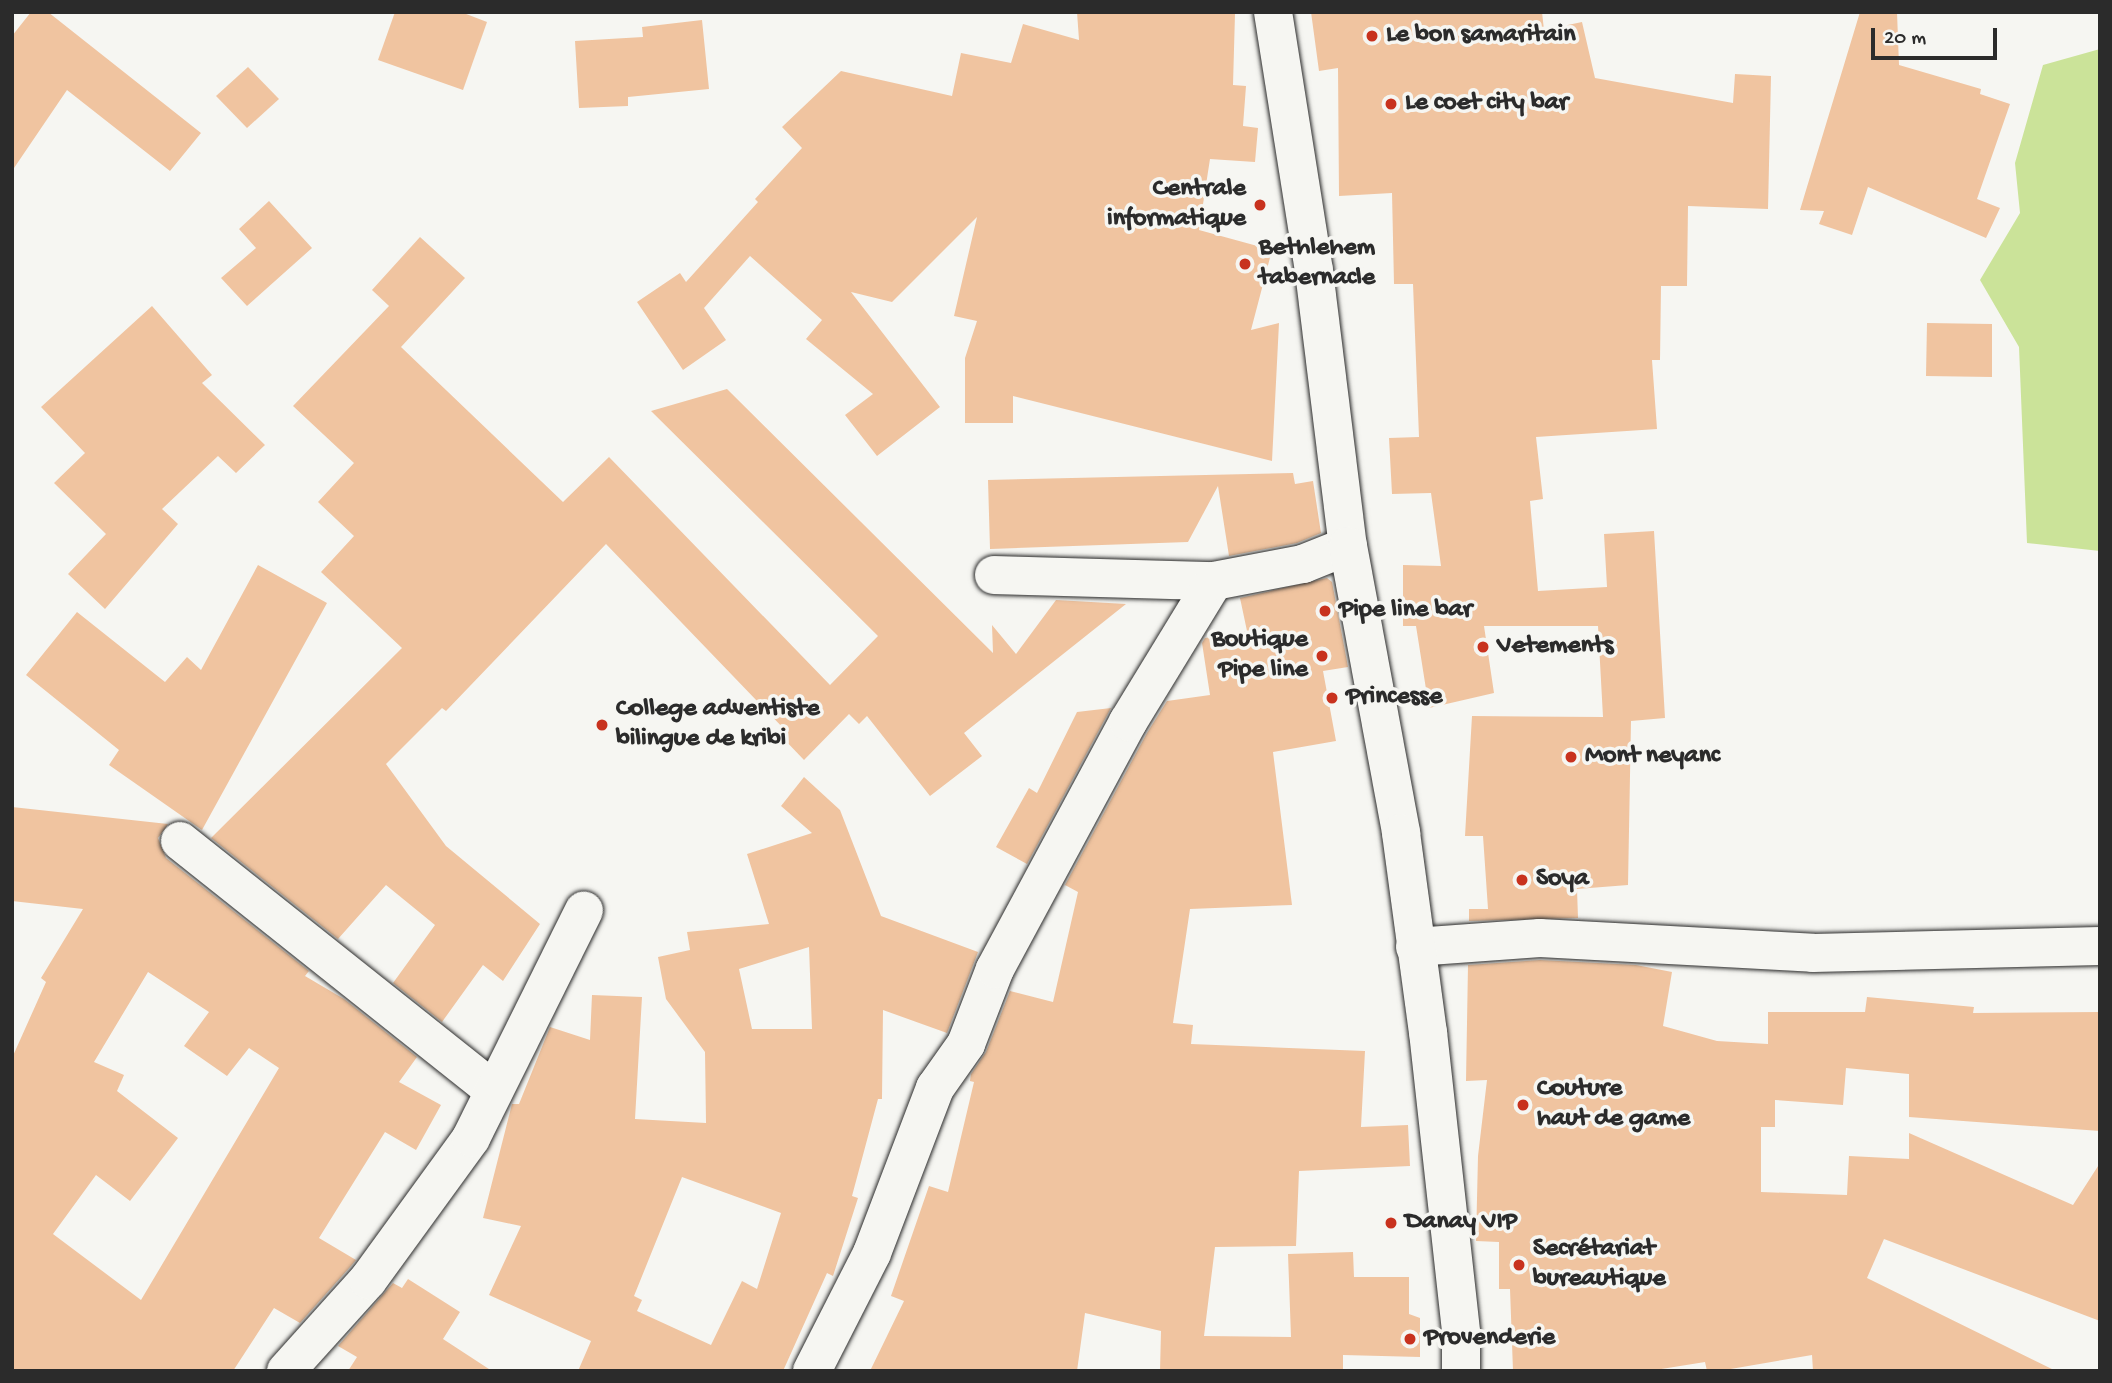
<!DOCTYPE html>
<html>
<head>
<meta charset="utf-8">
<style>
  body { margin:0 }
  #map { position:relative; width:2112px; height:1383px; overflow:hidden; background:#f6f6f2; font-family:"Gochi Hand",sans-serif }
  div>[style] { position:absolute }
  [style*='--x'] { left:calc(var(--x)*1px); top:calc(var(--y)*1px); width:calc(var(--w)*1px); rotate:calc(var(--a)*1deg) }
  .green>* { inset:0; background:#cbe399 }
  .building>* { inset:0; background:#f0c4a0 }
  .roads { filter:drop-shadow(0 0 2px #2b2b2b) drop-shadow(0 0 2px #2b2b2b) }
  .street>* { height:38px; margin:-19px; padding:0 19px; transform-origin:19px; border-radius:19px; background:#f6f6f2 }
  .secondary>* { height:38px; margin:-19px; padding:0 19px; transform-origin:19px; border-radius:19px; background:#f6f6f2 }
  .dots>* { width:19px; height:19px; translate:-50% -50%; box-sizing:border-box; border:4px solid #f6f6f2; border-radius:50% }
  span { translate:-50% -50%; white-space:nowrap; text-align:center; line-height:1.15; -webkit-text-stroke:7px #f6f6f2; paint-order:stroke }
  .poi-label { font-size:26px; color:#2b2b2b; font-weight:700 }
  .left { translate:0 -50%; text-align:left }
  .right { translate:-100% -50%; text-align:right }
  .frame { position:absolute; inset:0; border:14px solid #2b2b2b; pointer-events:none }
  .scale { position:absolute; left:1871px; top:28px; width:126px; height:32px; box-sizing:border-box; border:4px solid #2b2b2b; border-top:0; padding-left:9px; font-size:21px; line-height:24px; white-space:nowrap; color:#2b2b2b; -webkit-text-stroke:5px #f6f6f2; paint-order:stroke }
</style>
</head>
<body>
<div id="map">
  <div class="green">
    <i style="clip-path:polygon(2100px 49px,2100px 551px,2027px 543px,2019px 347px,1980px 280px,2020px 213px,2015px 163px,2043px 65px)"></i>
  </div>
  <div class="building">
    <i style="clip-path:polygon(31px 12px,48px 12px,201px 133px,170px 171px,67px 90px,12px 171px,12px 36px)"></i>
    <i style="clip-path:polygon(395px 12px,461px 12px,487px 22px,463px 90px,378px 60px)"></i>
    <i style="clip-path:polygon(1077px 12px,1235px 14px,1233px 85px,1246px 86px,1243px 126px,1258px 128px,1255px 162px,1210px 159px,1199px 230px,1272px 250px,1251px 330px,1279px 323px,1272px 461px,1013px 396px,1013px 423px,965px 423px,965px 358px,977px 321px,954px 316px,977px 217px,892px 302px,851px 292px,940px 407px,877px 456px,845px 415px,873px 394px,806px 339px,822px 320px,750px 256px,704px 308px,726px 340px,683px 370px,637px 302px,680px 273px,686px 282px,758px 202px,755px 199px,802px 148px,782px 127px,841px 71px,952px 96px,961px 53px,1011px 63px,1023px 24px,1079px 40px)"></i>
    <i style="clip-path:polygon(1311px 12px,1542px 12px,1544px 30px,1582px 22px,1595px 78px,1733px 103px,1735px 74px,1771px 76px,1768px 209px,1688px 206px,1687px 286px,1661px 286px,1660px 360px,1652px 360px,1657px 429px,1536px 437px,1543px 499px,1530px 501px,1538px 591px,1607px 587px,1604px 534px,1654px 531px,1665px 718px,1631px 721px,1628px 885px,1577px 889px,1578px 918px,1469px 921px,1469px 909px,1488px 909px,1483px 836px,1465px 836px,1472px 716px,1603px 717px,1598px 626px,1484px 626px,1494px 693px,1429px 708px,1416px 626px,1403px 626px,1403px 565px,1441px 566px,1431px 493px,1392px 494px,1389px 438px,1419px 437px,1413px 284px,1394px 284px,1392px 193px,1339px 196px,1338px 68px,1319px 71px)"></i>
    <i style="clip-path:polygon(1860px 12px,1897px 12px,1899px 65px,1981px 89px,1980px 94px,2010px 104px,1977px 199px,2000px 208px,1986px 238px,1868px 187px,1852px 235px,1819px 224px,1824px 211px,1800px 210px)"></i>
    <i style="clip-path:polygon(702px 20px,709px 89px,628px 97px,628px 106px,579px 108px,575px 41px,643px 37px,642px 27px)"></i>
    <i style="clip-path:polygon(248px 67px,279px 99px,247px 128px,216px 96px)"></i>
    <i style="clip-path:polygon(269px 201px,312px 248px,247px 306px,221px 278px,256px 248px,239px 229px)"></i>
    <i style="clip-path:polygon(420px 237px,465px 278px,401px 347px,563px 502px,609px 457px,830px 685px,878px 636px,651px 411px,727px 389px,993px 653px,992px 625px,1016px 654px,1056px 600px,1126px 604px,964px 733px,982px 756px,930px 796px,867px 716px,859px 724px,849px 714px,804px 760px,781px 736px,786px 731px,606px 544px,446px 711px,442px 708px,386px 764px,446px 846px,540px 924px,503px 981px,483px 965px,442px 1022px,393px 983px,435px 925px,386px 885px,338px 939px,211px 838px,402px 648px,321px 572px,354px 536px,318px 502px,354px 463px,293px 406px,389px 306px,372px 290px)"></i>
    <i style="clip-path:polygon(152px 306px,212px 375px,202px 383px,265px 445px,236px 473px,218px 456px,162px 509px,178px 524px,105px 609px,68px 574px,106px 534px,54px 483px,85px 453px,41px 407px)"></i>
    <i style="clip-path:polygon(1927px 323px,1992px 324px,1992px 377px,1926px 376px)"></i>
    <i style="clip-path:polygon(1293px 473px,1295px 484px,1313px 481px,1321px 533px,1297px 543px,1229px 556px,1218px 486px,1188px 542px,990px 549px,988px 480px)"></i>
    <i style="clip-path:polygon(258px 565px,327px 603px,202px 830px,109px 765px,119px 750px,26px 675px,77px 612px,165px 682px,187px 657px,201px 670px)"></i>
    <i style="clip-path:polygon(1327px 578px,1332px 582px,1348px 667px,1323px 671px,1336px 741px,1273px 752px,1292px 905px,1190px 909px,1173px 1023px,1193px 1025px,1191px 1044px,1365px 1051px,1361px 1127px,1408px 1125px,1410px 1166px,1299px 1171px,1296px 1246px,1215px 1247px,1204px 1336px,1291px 1337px,1288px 1254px,1353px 1252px,1354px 1277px,1409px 1277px,1409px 1314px,1420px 1318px,1420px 1357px,1343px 1355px,1343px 1371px,1160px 1371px,1161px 1331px,1085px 1313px,1077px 1371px,870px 1371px,904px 1301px,891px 1296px,929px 1186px,948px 1192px,974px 1082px,970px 1081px,971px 1074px,986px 1052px,1010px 991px,1053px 1002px,1078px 892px,1065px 885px,1147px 733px,1167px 701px,1210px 695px,1202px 643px,1205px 638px,1247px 631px,1240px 598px)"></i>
    <i style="clip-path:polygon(1111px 708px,1027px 864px,996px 847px,1029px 788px,1037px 793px,1077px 712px)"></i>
    <i style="clip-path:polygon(evenodd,804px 777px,840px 810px,881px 916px,978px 952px,975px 960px,947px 1033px,883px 1010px,882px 1099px,878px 1099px,852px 1196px,858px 1198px,833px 1276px,827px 1273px,783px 1371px,578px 1371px,591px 1341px,489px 1295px,521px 1226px,483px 1218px,512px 1104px,519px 1104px,550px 1027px,590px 1040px,592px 995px,642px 997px,635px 1119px,706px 1123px,705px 1052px,666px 999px,658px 957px,690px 950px,687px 932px,769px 924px,747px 854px,812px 833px,781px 806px,804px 777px,809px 947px,812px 1029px,752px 1029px,739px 969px,809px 947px,804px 777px,682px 1177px,781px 1213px,757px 1289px,742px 1281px,711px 1345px,637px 1311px,642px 1300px,634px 1296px,682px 1177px)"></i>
    <i style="clip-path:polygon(evenodd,12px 807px,168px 824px,158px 838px,166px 858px,309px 971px,305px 976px,344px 999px,417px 1057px,399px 1082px,441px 1105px,416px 1150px,385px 1132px,319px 1238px,356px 1260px,351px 1266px,300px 1323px,274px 1308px,233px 1371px,12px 1371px,12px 1058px,46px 982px,41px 978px,83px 909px,12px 901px,12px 807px,148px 972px,209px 1012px,184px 1046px,227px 1076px,249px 1048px,279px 1068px,141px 1300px,53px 1234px,96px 1175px,130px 1201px,178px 1138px,117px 1091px,124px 1075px,94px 1062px,148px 972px)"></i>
    <i style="clip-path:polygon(1540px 960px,1636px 965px,1672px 972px,1663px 1026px,1717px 1041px,1768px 1044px,1768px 1012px,1865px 1012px,1867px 997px,1974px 1007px,1973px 1013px,2100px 1012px,2100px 1131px,1909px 1117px,1909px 1074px,1846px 1068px,1843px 1105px,1775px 1100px,1775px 1127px,1761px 1127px,1761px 1192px,1847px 1195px,1849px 1156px,1909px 1159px,1909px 1133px,2073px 1205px,2100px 1163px,2100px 1321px,1884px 1239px,1867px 1278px,2056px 1371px,1813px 1371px,1812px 1355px,1719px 1371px,1707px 1371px,1705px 1362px,1649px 1371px,1513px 1371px,1510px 1289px,1499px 1289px,1499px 1242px,1476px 1241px,1478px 1156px,1487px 1080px,1466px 1081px,1468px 965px)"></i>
    <i style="clip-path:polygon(408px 1279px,460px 1312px,443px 1339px,492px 1371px,348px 1371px,357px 1357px,338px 1346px,393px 1283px,402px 1288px)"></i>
  </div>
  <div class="roads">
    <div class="street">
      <i style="--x:994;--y:575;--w:220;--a:1.6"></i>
      <i style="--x:180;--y:841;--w:401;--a:38.5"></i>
      <i style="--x:1415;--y:947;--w:125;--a:-4.1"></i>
      <i style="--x:1540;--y:938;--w:273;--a:3.1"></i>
      <i style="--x:1813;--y:953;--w:287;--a:-1.4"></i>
      <i style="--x:286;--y:1371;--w:122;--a:-48"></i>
      <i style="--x:368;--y:1280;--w:175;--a:-54"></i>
      <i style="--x:471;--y:1138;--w:254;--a:-63.6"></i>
      <i style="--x:812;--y:1371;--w:132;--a:-63"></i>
      <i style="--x:872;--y:1253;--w:177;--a:-69.1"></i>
      <i style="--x:935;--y:1088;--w:54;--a:-54.8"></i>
      <i style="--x:966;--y:1044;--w:80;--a:-68.9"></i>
      <i style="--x:995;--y:969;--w:281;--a:-61.7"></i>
      <i style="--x:1128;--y:722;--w:165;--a:-58.6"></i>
      <i style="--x:1214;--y:581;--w:91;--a:-10.8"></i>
      <i style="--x:1303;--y:564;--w:48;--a:-21.8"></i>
    </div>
    <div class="secondary">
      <i style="--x:1273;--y:12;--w:262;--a:81"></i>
      <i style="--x:1314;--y:271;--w:277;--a:83"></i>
      <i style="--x:1348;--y:546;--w:292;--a:79.5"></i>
      <i style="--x:1401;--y:833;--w:201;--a:82.3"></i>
      <i style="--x:1428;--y:1032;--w:303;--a:83.7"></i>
      <i style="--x:1461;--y:1333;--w:38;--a:90"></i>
    </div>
  </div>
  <div class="dots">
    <i style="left:1372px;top:36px;background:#c8321e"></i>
    <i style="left:1391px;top:104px;background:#c8321e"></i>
    <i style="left:1260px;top:205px;background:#c8321e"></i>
    <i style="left:1245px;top:264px;background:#c8321e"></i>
    <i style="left:1325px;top:611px;background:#c8321e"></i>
    <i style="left:1483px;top:647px;background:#c8321e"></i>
    <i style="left:1322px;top:656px;background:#c8321e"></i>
    <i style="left:1332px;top:698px;background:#c8321e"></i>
    <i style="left:602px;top:725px;background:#c8321e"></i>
    <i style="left:1571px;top:757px;background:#c8321e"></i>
    <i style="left:1522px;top:880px;background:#c8321e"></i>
    <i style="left:1523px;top:1105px;background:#c8321e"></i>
    <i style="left:1391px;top:1223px;background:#c8321e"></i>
    <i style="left:1519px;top:1265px;background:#c8321e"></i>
    <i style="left:1410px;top:1339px;background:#c8321e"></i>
  </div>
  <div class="poi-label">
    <span class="left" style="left:1386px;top:36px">Le bon samaritain</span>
    <span class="left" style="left:1405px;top:104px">Le coet city bar</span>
    <span class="right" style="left:1246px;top:205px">Centrale<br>informatique</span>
    <span class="left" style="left:1259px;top:264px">Bethlehem<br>tabernacle</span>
    <span class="left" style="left:1339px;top:611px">Pipe line bar</span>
    <span class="right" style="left:1308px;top:656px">Boutique<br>Pipe line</span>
    <span class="left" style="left:1497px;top:647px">Vetements</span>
    <span class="left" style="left:1346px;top:698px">Princesse</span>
    <span class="left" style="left:616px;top:725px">College adventiste<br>bilingue de kribi</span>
    <span class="left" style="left:1585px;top:757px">Mont neyanc</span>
    <span class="left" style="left:1536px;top:880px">Soya</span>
    <span class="left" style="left:1537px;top:1105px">Couture<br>haut de game</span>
    <span class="left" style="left:1405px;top:1223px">Danay VIP</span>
    <span class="left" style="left:1533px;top:1265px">Secrétariat<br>bureautique</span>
    <span class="left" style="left:1424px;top:1339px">Provenderie</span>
  </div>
  <div class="frame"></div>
  <div class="scale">20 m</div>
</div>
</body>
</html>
